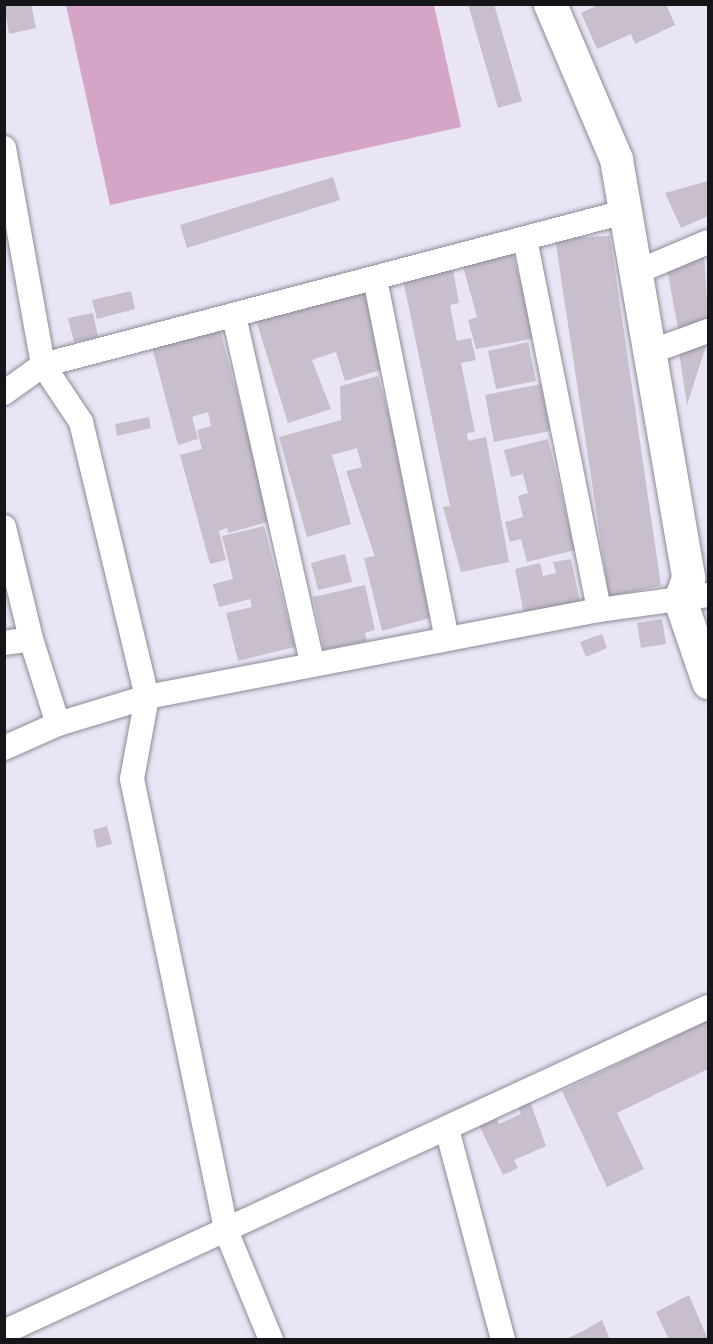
<!DOCTYPE html>
<html>
<head>
<meta charset="utf-8">
<style>
  body { margin:0 }
  #map { position:relative; width:713px; height:1344px; overflow:hidden; background:#e9e5f5; font-family:"Sofia Sans Condensed",sans-serif }
  div>[style] { position:absolute }
  [style*='--x'] { left:calc(var(--x)*1px); top:calc(var(--y)*1px); width:calc(var(--w)*1px); rotate:calc(var(--a)*1deg) }
  .green>* { inset:0; background:#d5a5c7 }
  .building>* { inset:0; background:#c9bfcc }
  .roads { filter:drop-shadow(0 0 2px #8e8a99) drop-shadow(0 0 2px #8e8a99) }
  .street>* { height:24px; margin:-12px; padding:0 12px; transform-origin:12px; border-radius:12px; background:#fff }
  .secondary>* { height:33px; margin:-16.5px; padding:0 16.5px; transform-origin:16.5px; border-radius:16.5px; background:#fff }
  span { translate:-50% -50%; white-space:nowrap; text-align:center; line-height:1.15; -webkit-text-stroke:4.5px #e9e5f5; paint-order:stroke }
  .frame { position:absolute; inset:0; border:6px solid #16151a; pointer-events:none }
</style>
</head>
<body>
<div id="map">
  <div class="green">
    <i style="clip-path:polygon(66px 5px,434px 5px,461px 127px,110px 205px)"></i>
  </div>
  <div class="building">
    <i style="clip-path:polygon(4px 4px,31px 4px,36px 28px,9px 34px)"></i>
    <i style="clip-path:polygon(468px 4px,494px 4px,522px 101px,498px 108px)"></i>
    <i style="clip-path:polygon(600px 4px,666px 4px,675px 25px,635px 44px,631px 34px,597px 49px,581px 13px)"></i>
    <i style="clip-path:polygon(333px 177px,340px 200px,187px 248px,180px 225px)"></i>
    <i style="clip-path:polygon(708px 181px,708px 216px,681px 228px,665px 193px)"></i>
    <i style="clip-path:polygon(610px 236px,661px 586px,609px 596px,555px 238px)"></i>
    <i style="clip-path:polygon(510px 245px,536px 338px,476px 349px,468px 320px,477px 317px,461px 259px)"></i>
    <i style="clip-path:polygon(704px 253px,708px 322px,679px 334px,667px 269px)"></i>
    <i style="clip-path:polygon(452px 265px,459px 303px,450px 305px,457px 341px,471px 338px,476px 360px,461px 363px,475px 432px,467px 433px,468px 441px,486px 437px,509px 562px,461px 572px,443px 507px,450px 506px,402px 275px)"></i>
    <i style="clip-path:polygon(367px 281px,393px 366px,345px 381px,336px 352px,312px 360px,331px 409px,288px 423px,251px 304px)"></i>
    <i style="clip-path:polygon(131px 291px,135px 309px,97px 319px,92px 300px)"></i>
    <i style="clip-path:polygon(93px 313px,98px 337px,74px 342px,68px 318px)"></i>
    <i style="clip-path:polygon(220px 330px,271px 521px,228px 533px,227px 528px,219px 531px,226px 560px,210px 564px,180px 455px,202px 449px,197px 430px,211px 426px,208px 412px,192px 417px,198px 439px,178px 445px,151px 343px)"></i>
    <i style="clip-path:polygon(528px 342px,536px 381px,496px 389px,488px 351px)"></i>
    <i style="clip-path:polygon(707px 343px,687px 405px,679px 352px)"></i>
    <i style="clip-path:polygon(378px 376px,444px 614px,382px 631px,364px 558px,375px 556px,384px 583px,346px 471px,362px 467px,357px 448px,332px 455px,351px 524px,307px 537px,279px 437px,341px 420px,340px 386px)"></i>
    <i style="clip-path:polygon(541px 384px,550px 431px,494px 442px,485px 395px)"></i>
    <i style="clip-path:polygon(149px 417px,151px 428px,117px 436px,115px 424px)"></i>
    <i style="clip-path:polygon(548px 439px,575px 550px,527px 562px,521px 539px,510px 542px,505px 522px,523px 517px,518px 496px,528px 493px,523px 474px,511px 477px,504px 450px)"></i>
    <i style="clip-path:polygon(264px 526px,295px 647px,238px 661px,226px 613px,252px 607px,250px 599px,219px 607px,213px 584px,233px 579px,222px 536px)"></i>
    <i style="clip-path:polygon(345px 554px,352px 582px,318px 590px,311px 563px)"></i>
    <i style="clip-path:polygon(571px 559px,580px 602px,524px 614px,515px 569px,540px 563px,543px 576px,556px 573px,553px 562px)"></i>
    <i style="clip-path:polygon(365px 585px,375px 630px,365px 633px,367px 641px,324px 650px,313px 597px)"></i>
    <i style="clip-path:polygon(662px 619px,666px 644px,641px 648px,637px 623px)"></i>
    <i style="clip-path:polygon(602px 634px,607px 648px,586px 657px,580px 642px)"></i>
    <i style="clip-path:polygon(107px 826px,112px 844px,97px 848px,93px 830px)"></i>
    <i style="clip-path:polygon(708px 1020px,708px 1069px,617px 1113px,644px 1169px,607px 1187px,562px 1091px)"></i>
    <i style="clip-path:polygon(530px 1101px,546px 1146px,514px 1160px,518px 1168px,503px 1175px,478px 1123px,495px 1116px,499px 1124px,521px 1114px,518px 1107px)"></i>
    <i style="clip-path:polygon(689px 1295px,708px 1340px,669px 1340px,656px 1312px)"></i>
    <i style="clip-path:polygon(602px 1320px,610px 1340px,564px 1340px,583px 1331px)"></i>
  </div>
  <div class="roads">
    <div class="street">
      <i style="--x:4;--y:148;--w:220;--a:79.8"></i>
      <i style="--x:43;--y:365;--w:69;--a:56.3"></i>
      <i style="--x:81;--y:422;--w:283;--a:76.5"></i>
      <i style="--x:147;--y:697;--w:83;--a:100.4"></i>
      <i style="--x:132;--y:779;--w:464;--a:78.2"></i>
      <i style="--x:227;--y:1233;--w:116;--a:67.6"></i>
      <i style="--x:525;--y:239;--w:378;--a:78.7"></i>
      <i style="--x:639;--y:271;--w:75;--a:-22.8"></i>
      <i style="--x:375;--y:279;--w:367;--a:78.7"></i>
      <i style="--x:234;--y:316;--w:356;--a:77.3"></i>
      <i style="--x:653;--y:351;--w:59;--a:-20"></i>
      <i style="--x:4;--y:393;--w:48;--a:-35.7"></i>
      <i style="--x:43;--y:365;--w:605;--a:-14.75"></i>
      <i style="--x:4;--y:527;--w:115;--a:76.4"></i>
      <i style="--x:31;--y:639;--w:89;--a:72.4"></i>
      <i style="--x:4;--y:643;--w:27;--a:-8"></i>
      <i style="--x:4;--y:748;--w:59;--a:-24"></i>
      <i style="--x:58;--y:724;--w:93;--a:-16.9"></i>
      <i style="--x:147;--y:697;--w:460;--a:-10.9"></i>
      <i style="--x:599;--y:610;--w:110;--a:-7.8"></i>
      <i style="--x:447;--y:1129;--w:218;--a:75.1"></i>
      <i style="--x:4;--y:1332;--w:775;--a:-24.78"></i>
    </div>
    <div class="secondary">
      <i style="--x:550;--y:4;--w:168;--a:66.9"></i>
      <i style="--x:616;--y:159;--w:425;--a:80.2"></i>
      <i style="--x:688;--y:578;--w:23;--a:110"></i>
      <i style="--x:680;--y:600;--w:87;--a:71.1"></i>
    </div>
  </div>
  <div class="frame"></div>
</div>
</body>
</html>
